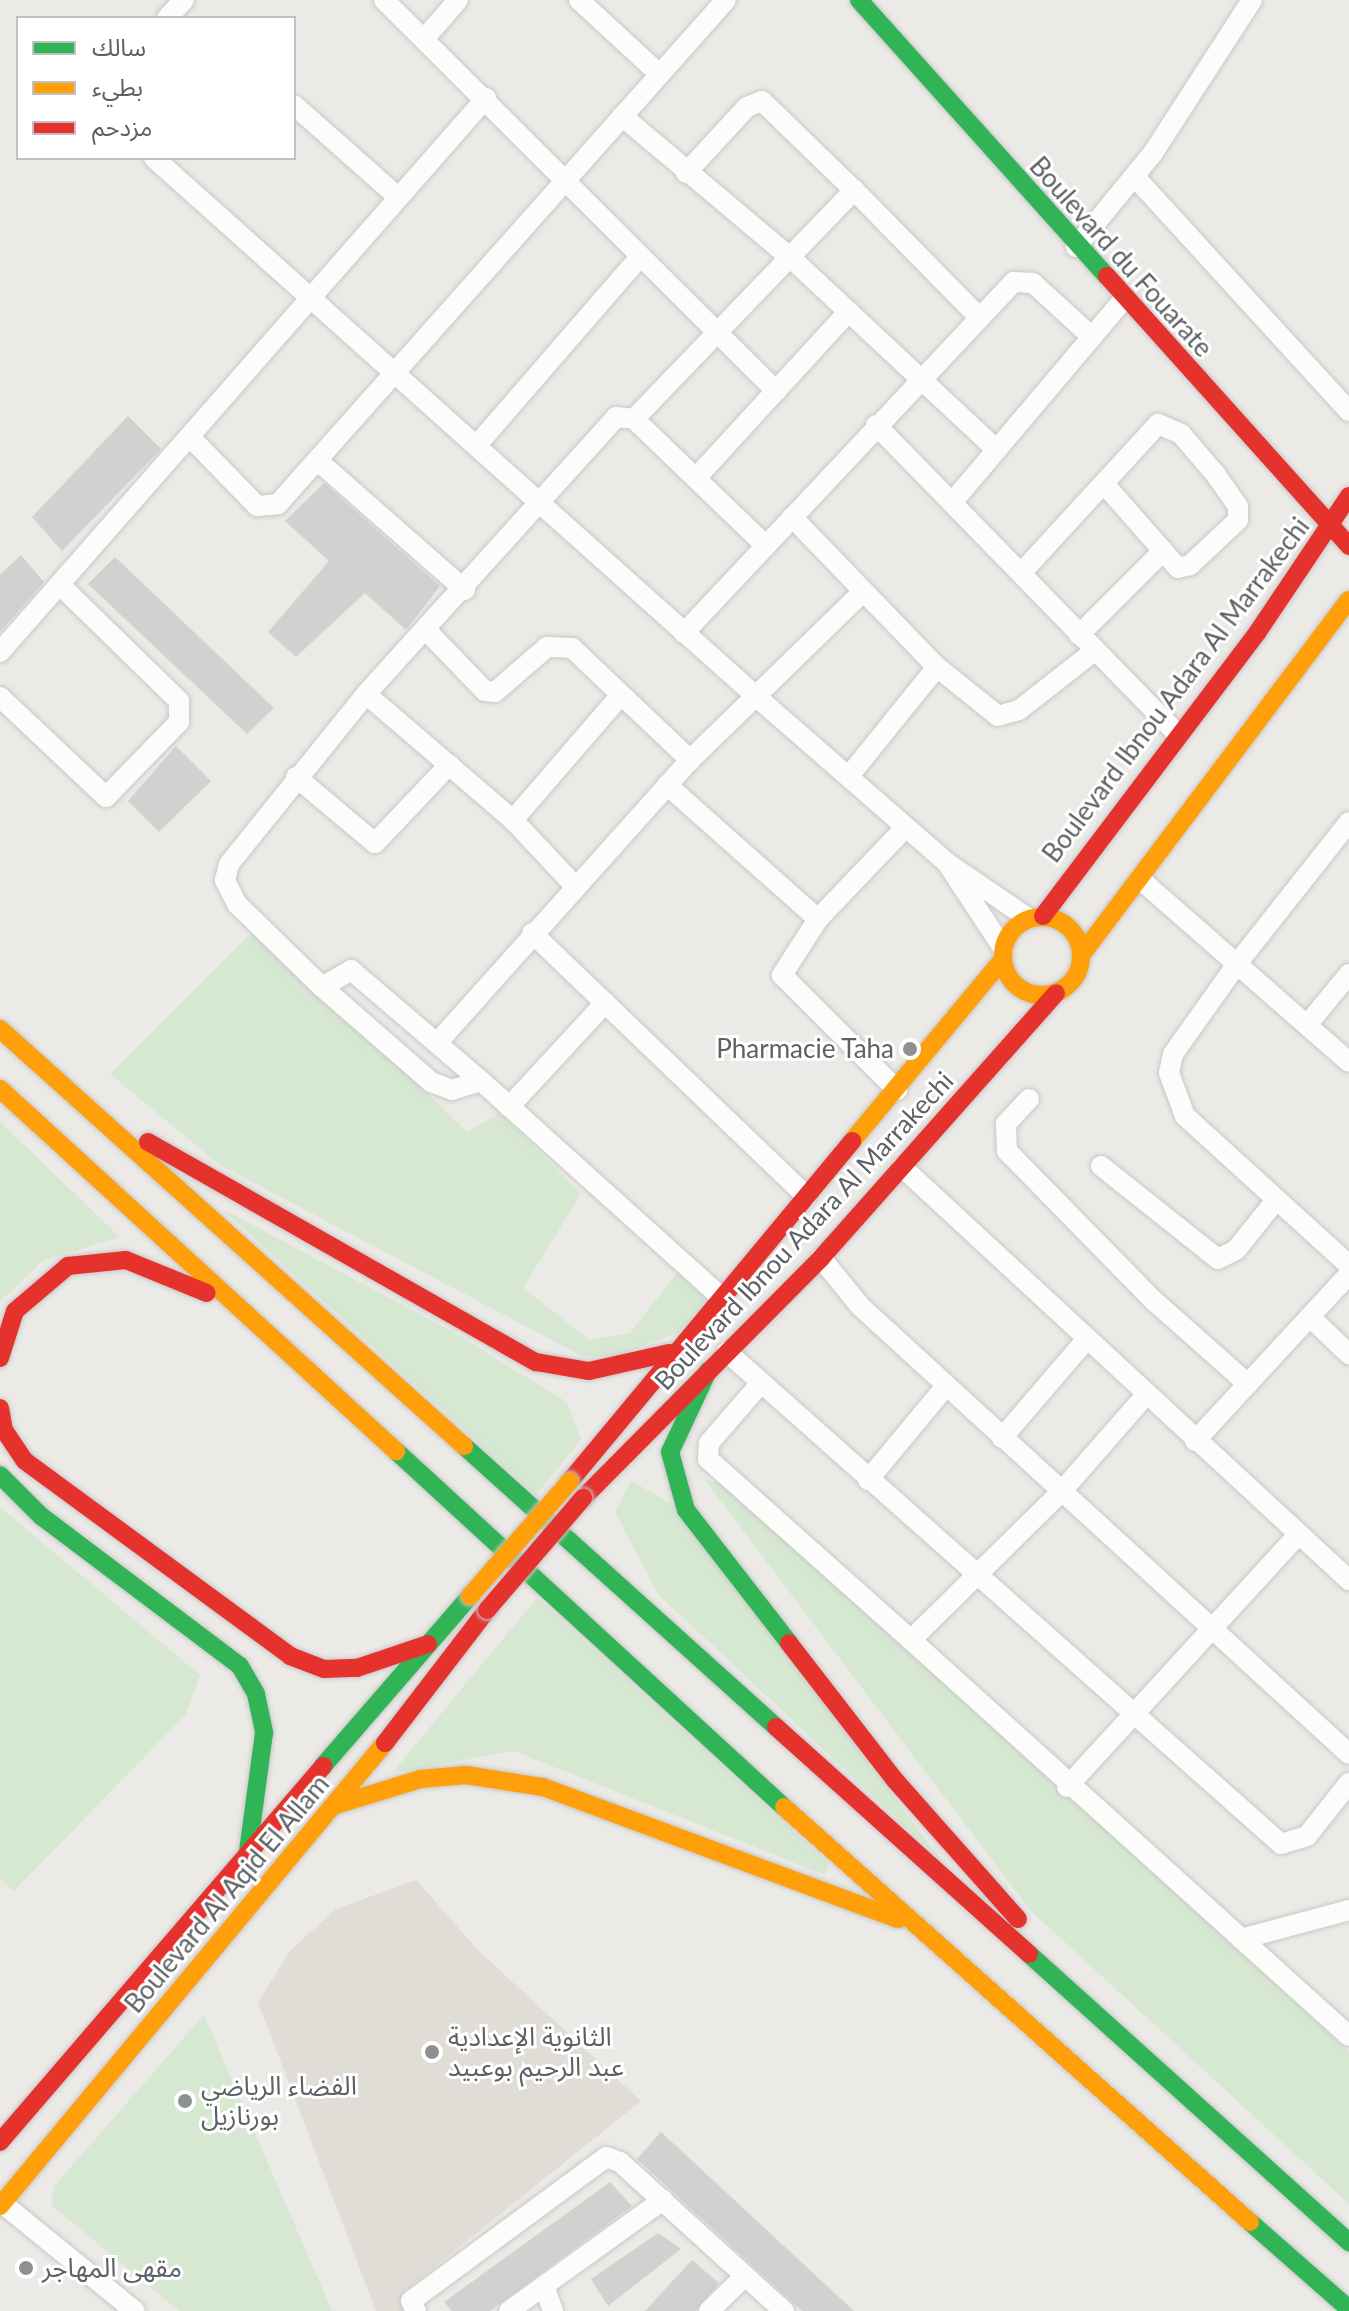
<!DOCTYPE html>
<html>
<head>
<meta charset="utf-8">
<style>
  body { margin:0 }
  #map { position:relative; width:1349px; height:2311px; overflow:hidden; background:#eceae7; font-family:Lato,"Noto Sans Arabic",sans-serif }
  div>[style] { position:absolute }
  [style*='--x'] { left:calc(var(--x)*1px); top:calc(var(--y)*1px); width:calc(var(--w)*1px); rotate:calc(var(--a)*1deg) }
  .education>* { inset:0; background:#e0dcd6 }
  .green>* { inset:0; background:#d6e8d2 }
  .building>* { inset:0; background:#d2d1cf }
  .roads { filter:drop-shadow(0 0 2px #c8c7c8) drop-shadow(0 0 2px #c8c7c8) }
  .street>* { height:20px; margin:-10px; padding:0 10px; transform-origin:10px; border-radius:10px; background:#fcfcfb }
  .fast>* { height:18px; margin:-9px; padding:0 9px; transform-origin:9px; border-radius:9px; background:#30b455 }
  .slow>* { height:18px; margin:-9px; padding:0 9px; transform-origin:9px; border-radius:9px; background:#ff9f0a }
  .slow>.ring { margin:-9px; padding:0; box-sizing:content-box; background:none; border:18px solid #ff9f0a; border-radius:50% }
  .jam>* { height:18px; margin:-9px; padding:0 9px; transform-origin:9px; border-radius:9px; background:#e5322d }
  .bridges { filter:drop-shadow(0 0 2px #c7c7c8) drop-shadow(0 0 2px #c7c7c8) }
  .slow-bridge>* { height:18px; margin:-9px; padding:0 9px; transform-origin:9px; border-radius:9px; background:#ff9f0a }
  .jam-bridge>* { height:18px; margin:-9px; padding:0 9px; transform-origin:9px; border-radius:9px; background:#e5322d }
  .dots>* { width:22px; height:22px; translate:-50% -50%; box-sizing:border-box; border:4px solid #fff; border-radius:50% }
  span { translate:-50% -50%; white-space:nowrap; text-align:center; line-height:1.15; -webkit-text-stroke:6px #fff; paint-order:stroke }
  .street-label { font-size:26px; color:#5c6165 }
  .poi-label { font-size:26px; color:#5c6165 }
  .right { translate:-100% -50%; text-align:right }
  .left { translate:0 -50%; text-align:left }
  .legend { position:absolute; left:16px; top:16px; width:280px; height:144px; box-sizing:border-box; background:#fff; border:2px solid #bec0c1; margin:0; padding:10px 14px; list-style:none; font-size:24px; color:#5c6165 }
  .legend li { display:flex; align-items:center; gap:16px; height:40px }
  .legend b { width:40px; border:2px solid #bec0c1 }
</style>
</head>
<body>
<div id="map">
  <div class="education">
    <i style="clip-path:polygon(416px 1880px,479px 1951px,641px 2101px,403px 2292px,402px 2311px,376px 2311px,258px 2002px,290px 1951px,336px 1909px)"></i>
  </div>
  <div class="green">
    <i style="clip-path:polygon(258px 927px,467px 1132px,500px 1113px,581px 1194px,523px 1288px,590px 1340px,630px 1333px,677px 1273px,706px 1299px,679px 1332px,619px 1355px,584px 1357px,220px 1165px,110px 1074px)"></i>
    <i style="clip-path:polygon(0 1122px,120px 1237px,42px 1261px,0 1302px)"></i>
    <i style="clip-path:polygon(221px 1208px,455px 1333px,567px 1402px,581px 1440px,536px 1495px)"></i>
    <i style="clip-path:polygon(704px 1479px,731px 1487px,1349px 2052px,1349px 2204px,1030px 1910px)"></i>
    <i style="clip-path:polygon(631px 1481px,675px 1505px,942px 1861px,658px 1594px,615px 1512px)"></i>
    <i style="clip-path:polygon(0 1507px,200px 1675px,186px 1714px,14px 1891px,0 1879px)"></i>
    <i style="clip-path:polygon(537px 1598px,829px 1864px,825px 1875px,514px 1751px,392px 1773px)"></i>
    <i style="clip-path:polygon(204px 2015px,332px 2311px,179px 2311px,51px 2205px,54px 2186px)"></i>
  </div>
  <div class="building">
    <i style="clip-path:polygon(128px 416px,161px 449px,62px 551px,32px 517px)"></i>
    <i style="clip-path:polygon(324px 483px,440px 586px,406px 630px,365px 593px,296px 657px,268px 632px,329px 561px,285px 521px)"></i>
    <i style="clip-path:polygon(21px 555px,44px 582px,0 632px,0 575px)"></i>
    <i style="clip-path:polygon(115px 557px,274px 708px,247px 734px,88px 584px)"></i>
    <i style="clip-path:polygon(176px 746px,211px 781px,159px 832px,128px 801px)"></i>
    <i style="clip-path:polygon(661px 2132px,854px 2311px,802px 2311px,637px 2159px)"></i>
    <i style="clip-path:polygon(610px 2182px,632px 2206px,490px 2311px,452px 2311px,444px 2302px)"></i>
    <i style="clip-path:polygon(658px 2233px,681px 2249px,608px 2306px,591px 2279px)"></i>
    <i style="clip-path:polygon(692px 2260px,719px 2283px,696px 2311px,645px 2311px)"></i>
  </div>
  <div class="roads">
    <div class="street">
      <i style="--x:384;--y:0;--w:554;--a:44.93"></i>
      <i style="--x:579;--y:0;--w:108;--a:42.7"></i>
      <i style="--x:167;--y:18;--w:25;--a:-47"></i>
      <i style="--x:425;--y:38;--w:50;--a:-49"></i>
      <i style="--x:294;--y:105;--w:137;--a:41.5"></i>
      <i style="--x:622;--y:116;--w:222;--a:40.1"></i>
      <i style="--x:792;--y:259;--w:280;--a:43"></i>
      <i style="--x:154;--y:158;--w:810;--a:41.8"></i>
      <i style="--x:758;--y:698;--w:251;--a:41.1"></i>
      <i style="--x:947;--y:863;--w:98;--a:34.2"></i>
      <i style="--x:686;--y:173;--w:90;--a:-47.3"></i>
      <i style="--x:747;--y:107;--w:16;--a:-22"></i>
      <i style="--x:762;--y:101;--w:128;--a:44.1"></i>
      <i style="--x:1135;--y:177;--w:317;--a:47.6"></i>
      <i style="--x:1076;--y:247;--w:122;--a:-50.7"></i>
      <i style="--x:1153;--y:153;--w:182;--a:-57.1"></i>
      <i style="--x:634;--y:419;--w:318;--a:-46.1"></i>
      <i style="--x:854;--y:190;--w:177;--a:45.5"></i>
      <i style="--x:876;--y:425;--w:433;--a:45.7"></i>
      <i style="--x:190;--y:437;--w:96;--a:45.8"></i>
      <i style="--x:257;--y:506;--w:21;--a:-5"></i>
      <i style="--x:278;--y:504;--w:674;--a:-48.37"></i>
      <i style="--x:477;--y:445;--w:249;--a:-49.1"></i>
      <i style="--x:317;--y:460;--w:197;--a:41.3"></i>
      <i style="--x:696;--y:478;--w:226;--a:-47.5"></i>
      <i style="--x:955;--y:499;--w:262;--a:-49.8"></i>
      <i style="--x:792;--y:517;--w:209;--a:46"></i>
      <i style="--x:937;--y:667;--w:78;--a:38.8"></i>
      <i style="--x:998;--y:716;--w:22;--a:-16"></i>
      <i style="--x:1019;--y:710;--w:94;--a:-38.1"></i>
      <i style="--x:1023;--y:571;--w:200;--a:-47.4"></i>
      <i style="--x:1158;--y:424;--w:25;--a:23"></i>
      <i style="--x:1181;--y:434;--w:54;--a:49.5"></i>
      <i style="--x:1216;--y:475;--w:38;--a:55"></i>
      <i style="--x:1238;--y:506;--w:14;--a:90"></i>
      <i style="--x:1238;--y:520;--w:66;--a:136.8"></i>
      <i style="--x:1190;--y:565;--w:12;--a:166"></i>
      <i style="--x:1178;--y:568;--w:111;--a:-131.3"></i>
      <i style="--x:428;--y:632;--w:82;--a:46"></i>
      <i style="--x:485;--y:691;--w:10;--a:6"></i>
      <i style="--x:495;--y:692;--w:69;--a:-40.9"></i>
      <i style="--x:547;--y:647;--w:25;--a:2"></i>
      <i style="--x:572;--y:648;--w:163;--a:43.5"></i>
      <i style="--x:684;--y:633;--w:482;--a:-46.8"></i>
      <i style="--x:1014;--y:282;--w:19;--a:3"></i>
      <i style="--x:1033;--y:283;--w:80;--a:42.5"></i>
      <i style="--x:1079;--y:635;--w:119;--a:-45"></i>
      <i style="--x:0;--y:652;--w:737;--a:-48.74"></i>
      <i style="--x:366;--y:694;--w:194;--a:40.6"></i>
      <i style="--x:513;--y:820;--w:92;--a:46.8"></i>
      <i style="--x:0;--y:697;--w:146;--a:43.3"></i>
      <i style="--x:106;--y:797;--w:105;--a:-45.8"></i>
      <i style="--x:179;--y:722;--w:21;--a:-90"></i>
      <i style="--x:179;--y:701;--w:166;--a:-135.7"></i>
      <i style="--x:849;--y:776;--w:140;--a:-51.1"></i>
      <i style="--x:296;--y:777;--w:103;--a:39.9"></i>
      <i style="--x:375;--y:843;--w:108;--a:-46.5"></i>
      <i style="--x:667;--y:785;--w:202;--a:41.6"></i>
      <i style="--x:818;--y:919;--w:67;--a:122.7"></i>
      <i style="--x:782;--y:975;--w:163;--a:45"></i>
      <i style="--x:513;--y:820;--w:165;--a:-49.2"></i>
      <i style="--x:1349;--y:822;--w:181;--a:128.3"></i>
      <i style="--x:1237;--y:964;--w:110;--a:125.4"></i>
      <i style="--x:1173;--y:1054;--w:19;--a:102"></i>
      <i style="--x:1169;--y:1073;--w:46;--a:69.6"></i>
      <i style="--x:1185;--y:1116;--w:222;--a:42.3"></i>
      <i style="--x:947;--y:863;--w:102;--a:56.6"></i>
      <i style="--x:1141;--y:880;--w:276;--a:41.2"></i>
      <i style="--x:818;--y:919;--w:127;--a:-46.3"></i>
      <i style="--x:532;--y:933;--w:380;--a:43.8"></i>
      <i style="--x:322;--y:987;--w:34;--a:-30"></i>
      <i style="--x:351;--y:970;--w:171;--a:40.5"></i>
      <i style="--x:1307;--y:1025;--w:66;--a:-50.5"></i>
      <i style="--x:437;--y:1043;--w:380;--a:-48.2"></i>
      <i style="--x:690;--y:760;--w:241;--a:-44.2"></i>
      <i style="--x:1029;--y:1099;--w:34;--a:133"></i>
      <i style="--x:1006;--y:1124;--w:27;--a:88"></i>
      <i style="--x:1007;--y:1151;--w:209;--a:45.6"></i>
      <i style="--x:1153;--y:1300;--w:127;--a:41.5"></i>
      <i style="--x:509;--y:1107;--w:142;--a:-47.3"></i>
      <i style="--x:1101;--y:1166;--w:149;--a:38.5"></i>
      <i style="--x:1218;--y:1259;--w:20;--a:-27"></i>
      <i style="--x:1236;--y:1250;--w:64;--a:-51.3"></i>
      <i style="--x:902;--y:1167;--w:609;--a:42.74"></i>
      <i style="--x:821;--y:1258;--w:62;--a:50.9"></i>
      <i style="--x:860;--y:1306;--w:663;--a:42.49"></i>
      <i style="--x:721;--y:1297;--w:323;--a:-138"></i>
      <i style="--x:481;--y:1081;--w:30;--a:163"></i>
      <i style="--x:452;--y:1090;--w:22;--a:-159"></i>
      <i style="--x:431;--y:1082;--w:145;--a:-138.9"></i>
      <i style="--x:322;--y:987;--w:119;--a:-135.7"></i>
      <i style="--x:237;--y:904;--w:27;--a:-117"></i>
      <i style="--x:225;--y:880;--w:16;--a:-76"></i>
      <i style="--x:229;--y:864;--w:218;--a:-51.1"></i>
      <i style="--x:366;--y:694;--w:373;--a:-47.9"></i>
      <i style="--x:616;--y:417;--w:18;--a:6"></i>
      <i style="--x:634;--y:419;--w:183;--a:43.9"></i>
      <i style="--x:1310;--y:1317;--w:54;--a:43.5"></i>
      <i style="--x:727;--y:1352;--w:741;--a:41.61"></i>
      <i style="--x:1281;--y:1844;--w:27;--a:-17"></i>
      <i style="--x:1307;--y:1836;--w:68;--a:-51.6"></i>
      <i style="--x:761;--y:1383;--w:79;--a:130.9"></i>
      <i style="--x:709;--y:1443;--w:16;--a:94"></i>
      <i style="--x:708;--y:1459;--w:272;--a:41.7"></i>
      <i style="--x:1145;--y:1396;--w:128;--a:131.2"></i>
      <i style="--x:1061;--y:1492;--w:211;--a:135.4"></i>
      <i style="--x:911;--y:1640;--w:590;--a:42.12"></i>
      <i style="--x:1002;--y:1438;--w:128;--a:-49.4"></i>
      <i style="--x:1195;--y:1441;--w:227;--a:-47.3"></i>
      <i style="--x:868;--y:1480;--w:122;--a:-50.3"></i>
      <i style="--x:1067;--y:1787;--w:342;--a:-47.5"></i>
      <i style="--x:1241;--y:1939;--w:112;--a:-15"></i>
      <i style="--x:2;--y:2203;--w:171;--a:39.1"></i>
      <i style="--x:544;--y:2286;--w:27;--a:70"></i>
      <i style="--x:416;--y:2311;--w:11;--a:-117"></i>
      <i style="--x:411;--y:2301;--w:242;--a:-36.4"></i>
      <i style="--x:606;--y:2157;--w:15;--a:20"></i>
      <i style="--x:620;--y:2162;--w:222;--a:42.3"></i>
      <i style="--x:509;--y:2311;--w:190;--a:-35.8"></i>
      <i style="--x:709;--y:2311;--w:50;--a:-44.2"></i>
    </div>
    <div class="fast">
      <i style="--x:859;--y:0;--w:371;--a:48.1"></i>
      <i style="--x:708;--y:1371;--w:89;--a:115.1"></i>
      <i style="--x:670;--y:1452;--w:60;--a:74.6"></i>
      <i style="--x:686;--y:1510;--w:168;--a:52.2"></i>
      <i style="--x:464;--y:1446;--w:420;--a:42"></i>
      <i style="--x:396;--y:1451;--w:527;--a:42.54"></i>
      <i style="--x:0;--y:1475;--w:58;--a:45"></i>
      <i style="--x:41;--y:1516;--w:249;--a:37"></i>
      <i style="--x:240;--y:1666;--w:32;--a:60"></i>
      <i style="--x:256;--y:1694;--w:40;--a:78"></i>
      <i style="--x:264;--y:1733;--w:120;--a:97.7"></i>
      <i style="--x:323;--y:1766;--w:225;--a:-49.1"></i>
      <i style="--x:1029;--y:1954;--w:431;--a:42"></i>
      <i style="--x:1250;--y:2222;--w:132;--a:41.3"></i>
    </div>
    <div class="slow">
      <i class="ring" style="left:1003px;top:917px;width:60px;height:60px"></i>
      <i style="--x:1082;--y:954;--w:443;--a:-53"></i>
      <i style="--x:0;--y:1029;--w:624;--a:41.95"></i>
      <i style="--x:0;--y:1089;--w:537;--a:42.43"></i>
      <i style="--x:852;--y:1141;--w:236;--a:-50.3"></i>
      <i style="--x:333;--y:1806;--w:91;--a:-17.2"></i>
      <i style="--x:420;--y:1779;--w:46;--a:-5"></i>
      <i style="--x:466;--y:1775;--w:78;--a:8.9"></i>
      <i style="--x:543;--y:1787;--w:379;--a:20.4"></i>
      <i style="--x:784;--y:1807;--w:624;--a:41.69"></i>
      <i style="--x:0;--y:2206;--w:602;--a:-50.26"></i>
    </div>
    <div class="jam">
      <i style="--x:1107;--y:276;--w:363;--a:48.1"></i>
      <i style="--x:1043;--y:916;--w:355;--a:-52.9"></i>
      <i style="--x:1257;--y:633;--w:165;--a:-56.1"></i>
      <i style="--x:148;--y:1142;--w:446;--a:29.6"></i>
      <i style="--x:536;--y:1362;--w:54;--a:9.6"></i>
      <i style="--x:589;--y:1371;--w:82;--a:-12.7"></i>
      <i style="--x:0;--y:1358;--w:49;--a:-72.3"></i>
      <i style="--x:15;--y:1311;--w:70;--a:-40.3"></i>
      <i style="--x:68;--y:1266;--w:58;--a:-5.9"></i>
      <i style="--x:126;--y:1260;--w:87;--a:22.2"></i>
      <i style="--x:0;--y:1408;--w:22;--a:80"></i>
      <i style="--x:4;--y:1430;--w:37;--a:56"></i>
      <i style="--x:25;--y:1461;--w:329;--a:36.3"></i>
      <i style="--x:290;--y:1656;--w:36;--a:21"></i>
      <i style="--x:324;--y:1669;--w:33;--a:-2"></i>
      <i style="--x:357;--y:1668;--w:75;--a:-18.7"></i>
      <i style="--x:570;--y:1481;--w:442;--a:-50.3"></i>
      <i style="--x:583;--y:1498;--w:338;--a:-45.2"></i>
      <i style="--x:821;--y:1258;--w:354;--a:-48.4"></i>
      <i style="--x:789;--y:1643;--w:172;--a:52.3"></i>
      <i style="--x:894;--y:1779;--w:187;--a:48.5"></i>
      <i style="--x:776;--y:1727;--w:340;--a:41.9"></i>
      <i style="--x:385;--y:1743;--w:168;--a:-52.5"></i>
      <i style="--x:0;--y:2142;--w:496;--a:-49.3"></i>
    </div>
  </div>
  <div class="bridges">
    <div class="slow-bridge">
      <i style="--x:470;--y:1596;--w:152;--a:-49"></i>
    </div>
    <div class="jam-bridge">
      <i style="--x:487;--y:1610;--w:148;--a:-49.4"></i>
    </div>
  </div>
  <div class="dots">
    <i style="left:910px;top:1049px;background:#8e9192"></i>
    <i style="left:432px;top:2052px;background:#8e9192"></i>
    <i style="left:185px;top:2101px;background:#8e9192"></i>
    <i style="left:26px;top:2268px;background:#8e9192"></i>
  </div>
  <div class="street-label">
    <span style="left:1121px;top:257px;rotate:48deg">Boulevard du Fouarate</span>
    <span style="left:1176px;top:690px;rotate:-53deg">Boulevard Ibnou Adara Al Marrakechi</span>
    <span style="left:804px;top:1231px;rotate:-47deg">Boulevard Ibnou Adara Al Marrakechi</span>
    <span style="left:227px;top:1894px;rotate:-50deg">Boulevard Al Aqid El Allam</span>
  </div>
  <div class="poi-label">
    <span class="right" style="left:894px;top:1049px">Pharmacie Taha</span>
    <span class="left" style="left:448px;top:2052px">الثانوية الإعدادية<br>عبد الرحيم بوعبيد</span>
    <span class="left" style="left:201px;top:2101px">الفضاء الرياضي<br>بورنازيل</span>
    <span class="left" style="left:42px;top:2268px">مقهى المهاجر</span>
  </div>
  <ul class="legend">
  <li><b style="height:10px;background:#30b455"></b>سالك</li>
  <li><b style="height:10px;background:#ff9f0a"></b>بطيء</li>
  <li><b style="height:10px;background:#e5322d"></b>مزدحم</li>
  </ul>
</div>
</body>
</html>
